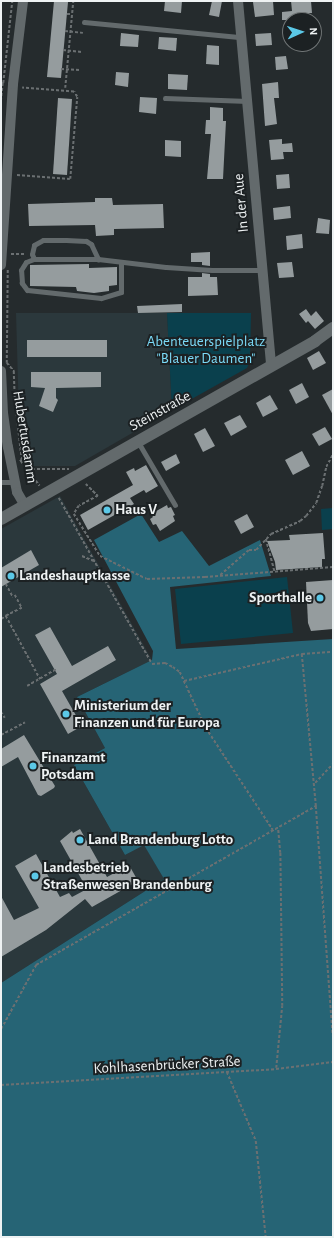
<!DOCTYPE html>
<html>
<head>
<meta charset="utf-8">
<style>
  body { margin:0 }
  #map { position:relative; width:334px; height:1238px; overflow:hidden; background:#252b2d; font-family:"Alegreya Sans",sans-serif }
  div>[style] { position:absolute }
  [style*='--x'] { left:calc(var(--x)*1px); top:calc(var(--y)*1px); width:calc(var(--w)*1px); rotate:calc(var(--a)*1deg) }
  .built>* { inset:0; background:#2b383c }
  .green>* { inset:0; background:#0a404d }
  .forest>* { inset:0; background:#266475 }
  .building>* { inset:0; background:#959c9e }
  .path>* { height:1.5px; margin-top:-0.75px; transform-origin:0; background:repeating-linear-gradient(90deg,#6b7072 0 3px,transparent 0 5px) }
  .service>* { height:5px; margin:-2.5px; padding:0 2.5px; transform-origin:2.5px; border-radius:2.5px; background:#636a6c }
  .minor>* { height:10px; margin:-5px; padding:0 5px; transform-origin:5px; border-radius:5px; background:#636a6c }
  .tertiary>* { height:12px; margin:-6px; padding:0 6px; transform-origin:6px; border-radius:6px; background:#636a6c }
  .dots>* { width:11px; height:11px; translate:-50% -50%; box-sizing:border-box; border:2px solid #1c2123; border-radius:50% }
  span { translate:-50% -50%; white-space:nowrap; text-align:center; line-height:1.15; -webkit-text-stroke:4px #1c2123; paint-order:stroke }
  .street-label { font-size:15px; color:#eef2f3 }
  .park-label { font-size:15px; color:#7bdaf7 }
  .poi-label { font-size:15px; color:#eef2f3; font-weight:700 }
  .left { translate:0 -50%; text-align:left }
  .right { translate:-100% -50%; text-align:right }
  .frame { position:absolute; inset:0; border:2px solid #eef2f3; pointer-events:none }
  .north { position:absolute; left:282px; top:12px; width:40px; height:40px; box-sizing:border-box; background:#1c2123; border:1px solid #707576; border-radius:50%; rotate:87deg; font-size:11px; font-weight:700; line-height:16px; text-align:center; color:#eef2f3 }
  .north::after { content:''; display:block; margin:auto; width:14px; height:18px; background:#5bc8e7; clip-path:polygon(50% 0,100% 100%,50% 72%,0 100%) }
</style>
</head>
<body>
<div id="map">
  <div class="built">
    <i style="clip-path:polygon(16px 313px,167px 313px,172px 410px,75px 466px,27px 466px,19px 417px)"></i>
    <i style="clip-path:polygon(60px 496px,152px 660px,77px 697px,105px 748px,74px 765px,125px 855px,144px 844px,164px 879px,1px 983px,1px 529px)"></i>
  </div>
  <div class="green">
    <i style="clip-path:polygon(167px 313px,251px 313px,250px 361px,247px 368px,172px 410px)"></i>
    <i style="clip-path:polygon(333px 508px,333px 529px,322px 530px,321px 509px)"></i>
    <i style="clip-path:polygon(287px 577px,293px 633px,181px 644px,175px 589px)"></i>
  </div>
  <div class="forest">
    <i style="clip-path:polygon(141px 514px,159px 542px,182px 531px,209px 566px,260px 540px,271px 576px,170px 587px,176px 649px,333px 639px,333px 1237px,1px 1237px,1px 983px,164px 879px,144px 845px,125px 855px,74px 765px,105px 748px,77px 697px,152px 660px,153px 651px,94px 540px)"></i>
  </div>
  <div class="building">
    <i style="clip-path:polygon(54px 1px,68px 2px,61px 78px,47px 77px)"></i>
    <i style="clip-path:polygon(165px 1px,182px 1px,181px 13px,164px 11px)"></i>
    <i style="clip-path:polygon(212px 1px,222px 1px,219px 17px,209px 15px)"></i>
    <i style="clip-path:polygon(273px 1px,274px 15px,255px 17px,253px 2px)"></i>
    <i style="clip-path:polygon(291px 1px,311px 1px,312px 13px,303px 13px,304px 20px,282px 20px,282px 12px,292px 11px)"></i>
    <i style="clip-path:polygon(121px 33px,139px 35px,138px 47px,120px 46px)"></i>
    <i style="clip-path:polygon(271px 33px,272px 45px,256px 46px,255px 34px)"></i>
    <i style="clip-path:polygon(159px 37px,177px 38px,176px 51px,158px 49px)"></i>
    <i style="clip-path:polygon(207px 45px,219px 46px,219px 65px,206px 64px)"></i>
    <i style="clip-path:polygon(286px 56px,288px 69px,276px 70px,275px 57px)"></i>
    <i style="clip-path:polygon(116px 72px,129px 73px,128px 87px,115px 85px)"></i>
    <i style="clip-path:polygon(168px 74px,188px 75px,187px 90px,168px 89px)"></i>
    <i style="clip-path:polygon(278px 82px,279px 98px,274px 98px,277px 124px,265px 126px,262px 84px)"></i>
    <i style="clip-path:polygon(140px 97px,157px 98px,156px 114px,139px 112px)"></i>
    <i style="clip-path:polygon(58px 98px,72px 99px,67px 175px,53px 174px)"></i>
    <i style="clip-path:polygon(210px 107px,223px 108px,223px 121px,226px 121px,223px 179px,207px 179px,211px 134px,205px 134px,206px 120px,210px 120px)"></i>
    <i style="clip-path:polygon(282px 139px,282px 144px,292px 143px,293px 152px,283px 152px,284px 159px,271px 160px,269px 140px)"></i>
    <i style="clip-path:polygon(165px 140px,181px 141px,181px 157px,165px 156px)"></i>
    <i style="clip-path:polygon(289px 174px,290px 188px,277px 189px,276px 175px)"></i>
    <i style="clip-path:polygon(95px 198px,112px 198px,113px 205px,163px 204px,164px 228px,114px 229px,114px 235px,96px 236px,95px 225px,29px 226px,28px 204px,95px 202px)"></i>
    <i style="clip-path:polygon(290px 206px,291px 218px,274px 220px,273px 208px)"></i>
    <i style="clip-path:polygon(318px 218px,330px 220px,329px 234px,316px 233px)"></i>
    <i style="clip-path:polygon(302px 234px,303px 248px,287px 250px,286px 236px)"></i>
    <i style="clip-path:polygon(210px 252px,210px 266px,202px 265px,202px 262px,191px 262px,191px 253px)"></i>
    <i style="clip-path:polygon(292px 262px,294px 277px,279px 278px,277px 263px)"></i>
    <i style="clip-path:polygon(89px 264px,89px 268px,117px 267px,117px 285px,109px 286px,109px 291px,94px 293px,77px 291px,76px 287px,30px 286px,30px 265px)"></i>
    <i style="clip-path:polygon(202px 273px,210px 274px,210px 277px,217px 277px,218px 295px,188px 296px,188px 277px,202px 277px)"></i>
    <i style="clip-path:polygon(182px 304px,182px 312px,138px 313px,137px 306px)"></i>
    <i style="clip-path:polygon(306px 309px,311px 316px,316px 311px,324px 321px,315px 329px,308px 321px,306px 323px,299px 314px)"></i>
    <i style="clip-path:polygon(27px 340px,107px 340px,107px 357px,27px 357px)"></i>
    <i style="clip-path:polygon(319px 351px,326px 363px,313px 370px,307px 358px)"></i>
    <i style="clip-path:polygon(31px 372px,101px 372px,101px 387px,56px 388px,56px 398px,58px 400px,53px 412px,39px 406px,45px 388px,31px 387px)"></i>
    <i style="clip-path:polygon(302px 383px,309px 397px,296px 404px,289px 390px)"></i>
    <i style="clip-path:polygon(333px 389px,333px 415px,322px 395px)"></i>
    <i style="clip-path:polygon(270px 395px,278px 409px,263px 417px,256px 403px)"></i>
    <i style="clip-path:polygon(240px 415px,247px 427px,231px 436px,224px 423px)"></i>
    <i style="clip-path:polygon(325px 427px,332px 439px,319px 446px,312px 434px)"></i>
    <i style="clip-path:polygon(205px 428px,215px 446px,203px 452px,194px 434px)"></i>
    <i style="clip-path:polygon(302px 451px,310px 466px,293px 475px,285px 460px)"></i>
    <i style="clip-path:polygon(176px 454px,180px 463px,166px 471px,161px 462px)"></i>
    <i style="clip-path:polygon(146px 465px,158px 486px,146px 493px,144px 490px,130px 498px,134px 504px,88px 530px,80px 515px,133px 485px,126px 472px,134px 468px,135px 471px)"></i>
    <i style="clip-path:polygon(167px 505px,168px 508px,171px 507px,175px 515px,173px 516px,175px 521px,160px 531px,156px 524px,153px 525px,150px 519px,153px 517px,151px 514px)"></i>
    <i style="clip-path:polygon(247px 514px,254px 527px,241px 534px,234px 521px)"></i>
    <i style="clip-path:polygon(323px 533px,325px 559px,322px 559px,322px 567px,276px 570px,275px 562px,267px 541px,290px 540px,289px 535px)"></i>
    <i style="clip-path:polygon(31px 550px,39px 565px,1px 587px,1px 568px)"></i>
    <i style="clip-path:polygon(333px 580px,333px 629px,311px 631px,308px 623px,306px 582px)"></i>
    <i style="clip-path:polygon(50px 627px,72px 666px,108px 646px,116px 660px,62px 691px,82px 726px,68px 734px,40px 684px,57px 674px,35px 635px)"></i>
    <i style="clip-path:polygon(24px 735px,55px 786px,54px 788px,41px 796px,38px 795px,18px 757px,1px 767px,1px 749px)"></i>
    <i style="clip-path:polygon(80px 829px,107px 877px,129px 865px,138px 881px,92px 907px,85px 899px,46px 930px,1px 957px,1px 896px,14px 920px,39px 908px,15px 866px,36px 854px,60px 897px,69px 893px,72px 897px,87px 889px,60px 841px,72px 831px,73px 833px)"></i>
  </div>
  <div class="path">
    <i style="--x:67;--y:14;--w:5;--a:0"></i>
    <i style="--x:65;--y:31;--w:18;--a:6"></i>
    <i style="--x:63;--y:50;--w:19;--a:6"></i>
    <i style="--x:61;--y:69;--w:19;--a:3"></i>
    <i style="--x:1;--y:83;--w:2;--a:0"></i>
    <i style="--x:3;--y:83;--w:20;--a:96"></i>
    <i style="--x:3;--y:83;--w:82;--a:-83.7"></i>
    <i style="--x:65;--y:88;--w:87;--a:-84.7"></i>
    <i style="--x:17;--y:175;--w:53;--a:4.3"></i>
    <i style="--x:70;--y:179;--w:82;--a:-85.1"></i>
    <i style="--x:77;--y:97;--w:6;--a:-121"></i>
    <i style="--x:74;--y:92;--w:52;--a:-175.6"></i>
    <i style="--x:11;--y:254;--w:15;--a:0"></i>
    <i style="--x:8;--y:270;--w:93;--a:90.6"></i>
    <i style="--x:7;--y:363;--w:11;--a:49"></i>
    <i style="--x:14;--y:371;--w:27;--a:88"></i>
    <i style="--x:15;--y:398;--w:62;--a:83.6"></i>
    <i style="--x:22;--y:460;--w:3;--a:135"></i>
    <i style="--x:21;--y:461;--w:31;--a:53"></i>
    <i style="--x:27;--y:469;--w:42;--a:0"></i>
    <i style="--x:86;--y:484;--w:17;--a:45"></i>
    <i style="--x:98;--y:496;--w:21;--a:152"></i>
    <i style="--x:79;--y:506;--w:9;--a:122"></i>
    <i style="--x:74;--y:514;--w:49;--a:58.2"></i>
    <i style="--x:100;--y:556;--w:52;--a:26.1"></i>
    <i style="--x:147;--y:579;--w:58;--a:-2"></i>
    <i style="--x:205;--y:577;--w:128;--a:-4.5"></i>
    <i style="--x:59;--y:498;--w:190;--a:60.7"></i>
    <i style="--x:152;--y:664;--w:13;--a:-4"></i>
    <i style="--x:165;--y:663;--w:9;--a:27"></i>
    <i style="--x:173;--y:667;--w:9;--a:36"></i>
    <i style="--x:180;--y:672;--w:10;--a:66"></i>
    <i style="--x:184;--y:681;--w:121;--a:-12.9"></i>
    <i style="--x:302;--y:654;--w:31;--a:-4"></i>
    <i style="--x:266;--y:539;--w:34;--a:75"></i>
    <i style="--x:82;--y:556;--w:13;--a:23"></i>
    <i style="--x:220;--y:575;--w:38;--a:-41"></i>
    <i style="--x:249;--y:550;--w:7;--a:0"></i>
    <i style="--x:256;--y:550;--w:22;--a:-47"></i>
    <i style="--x:271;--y:534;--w:32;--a:-24"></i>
    <i style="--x:300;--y:521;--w:8;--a:-40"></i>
    <i style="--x:306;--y:516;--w:16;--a:-52"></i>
    <i style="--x:316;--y:503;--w:18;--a:-71"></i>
    <i style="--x:322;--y:486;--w:19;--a:-78"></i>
    <i style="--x:326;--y:467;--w:15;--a:-62"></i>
    <i style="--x:6;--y:584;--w:15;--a:62"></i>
    <i style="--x:15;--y:595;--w:15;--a:62"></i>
    <i style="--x:22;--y:608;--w:18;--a:153"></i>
    <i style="--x:6;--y:616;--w:72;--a:61.6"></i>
    <i style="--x:1;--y:619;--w:6;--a:-31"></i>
    <i style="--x:302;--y:654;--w:153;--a:84.7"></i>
    <i style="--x:316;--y:806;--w:230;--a:85.8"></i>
    <i style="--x:184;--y:681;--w:52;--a:64.9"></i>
    <i style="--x:206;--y:728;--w:122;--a:56.7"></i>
    <i style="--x:27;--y:686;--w:34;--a:-30"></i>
    <i style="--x:1;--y:712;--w:7;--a:56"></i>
    <i style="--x:1;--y:735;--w:27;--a:-28"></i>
    <i style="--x:315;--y:783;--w:26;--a:-47"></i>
    <i style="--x:153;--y:882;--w:5;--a:53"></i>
    <i style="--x:156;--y:886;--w:11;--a:15"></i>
    <i style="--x:1;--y:1029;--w:73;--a:-61.3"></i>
    <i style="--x:36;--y:965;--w:322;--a:-29.6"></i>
    <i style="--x:276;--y:1068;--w:62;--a:-84.5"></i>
    <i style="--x:282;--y:1006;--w:153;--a:-90.7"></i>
    <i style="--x:280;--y:853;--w:24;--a:-95"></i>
    <i style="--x:227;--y:1072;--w:75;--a:67.2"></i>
    <i style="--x:256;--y:1141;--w:97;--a:84.1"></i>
    <i style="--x:1;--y:1085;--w:275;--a:-3.3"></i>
    <i style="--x:276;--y:1069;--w:57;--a:-7"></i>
  </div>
  <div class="service">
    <i style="--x:84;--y:22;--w:158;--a:5.5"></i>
    <i style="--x:165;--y:98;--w:83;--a:2.1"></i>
    <i style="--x:34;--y:259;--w:5;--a:-112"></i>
    <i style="--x:32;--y:254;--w:9;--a:-77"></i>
    <i style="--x:34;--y:245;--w:10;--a:-29"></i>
    <i style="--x:43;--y:240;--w:23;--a:0"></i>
    <i style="--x:66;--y:240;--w:20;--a:3"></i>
    <i style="--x:86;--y:241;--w:6;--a:31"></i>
    <i style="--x:91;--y:244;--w:17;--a:65"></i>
    <i style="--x:121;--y:262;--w:30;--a:90"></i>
    <i style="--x:121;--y:292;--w:21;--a:163"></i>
    <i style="--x:101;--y:298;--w:74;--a:-173.8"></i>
    <i style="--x:27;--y:290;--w:9;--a:-126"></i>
    <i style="--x:22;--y:283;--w:13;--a:-94"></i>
    <i style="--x:21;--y:270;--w:9;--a:-58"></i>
    <i style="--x:26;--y:262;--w:9;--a:-21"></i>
    <i style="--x:34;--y:259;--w:64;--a:0"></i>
    <i style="--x:98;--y:259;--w:68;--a:6.7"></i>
    <i style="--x:166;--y:267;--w:46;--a:3.7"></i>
    <i style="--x:212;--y:270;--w:50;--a:0"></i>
    <i style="--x:138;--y:442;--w:73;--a:59.6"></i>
    <i style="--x:1;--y:482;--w:14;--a:0"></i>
  </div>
  <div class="minor">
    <i style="--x:238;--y:1;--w:366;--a:84.8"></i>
    <i style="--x:1;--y:265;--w:181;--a:-86.2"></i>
    <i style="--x:13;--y:84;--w:84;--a:-83.1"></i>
    <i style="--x:1;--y:371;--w:42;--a:87.3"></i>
    <i style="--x:3;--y:413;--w:34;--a:82"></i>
    <i style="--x:8;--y:447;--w:46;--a:78.7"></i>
    <i style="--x:17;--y:492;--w:16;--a:60"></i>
  </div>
  <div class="tertiary">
    <i style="--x:1;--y:519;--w:361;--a:-29.5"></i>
    <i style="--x:315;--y:341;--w:22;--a:-36"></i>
  </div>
  <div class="dots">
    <i style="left:107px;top:510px;background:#5bc8e7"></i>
    <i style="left:11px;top:576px;background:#5bc8e7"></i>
    <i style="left:320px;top:598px;background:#5bc8e7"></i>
    <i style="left:66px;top:714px;background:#5bc8e7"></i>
    <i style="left:33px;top:766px;background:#5bc8e7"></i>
    <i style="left:80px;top:840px;background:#5bc8e7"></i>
    <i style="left:35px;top:876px;background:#5bc8e7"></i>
  </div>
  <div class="street-label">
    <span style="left:241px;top:203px;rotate:-95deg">In der Aue</span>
    <span style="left:160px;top:411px;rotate:-29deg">Steinstraße</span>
    <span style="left:25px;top:437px;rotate:81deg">Hubertusdamm</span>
    <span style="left:167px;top:1065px;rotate:-3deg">Kohlhasenbrücker Straße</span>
  </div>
  <div class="park-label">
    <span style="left:206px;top:350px">Abenteuerspielplatz<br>"Blauer Daumen"</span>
  </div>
  <div class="poi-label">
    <span class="left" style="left:115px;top:510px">Haus V</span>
    <span class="left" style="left:19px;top:576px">Landeshauptkasse</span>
    <span class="right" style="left:312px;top:598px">Sporthalle</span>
    <span class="left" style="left:74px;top:714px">Ministerium der<br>Finanzen und für Europa</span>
    <span class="left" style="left:41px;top:766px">Finanzamt<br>Potsdam</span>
    <span class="left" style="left:88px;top:840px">Land Brandenburg Lotto</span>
    <span class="left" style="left:43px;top:876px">Landesbetrieb<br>Straßenwesen Brandenburg</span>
  </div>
  <div class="frame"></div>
  <div class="north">N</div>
</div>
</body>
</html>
